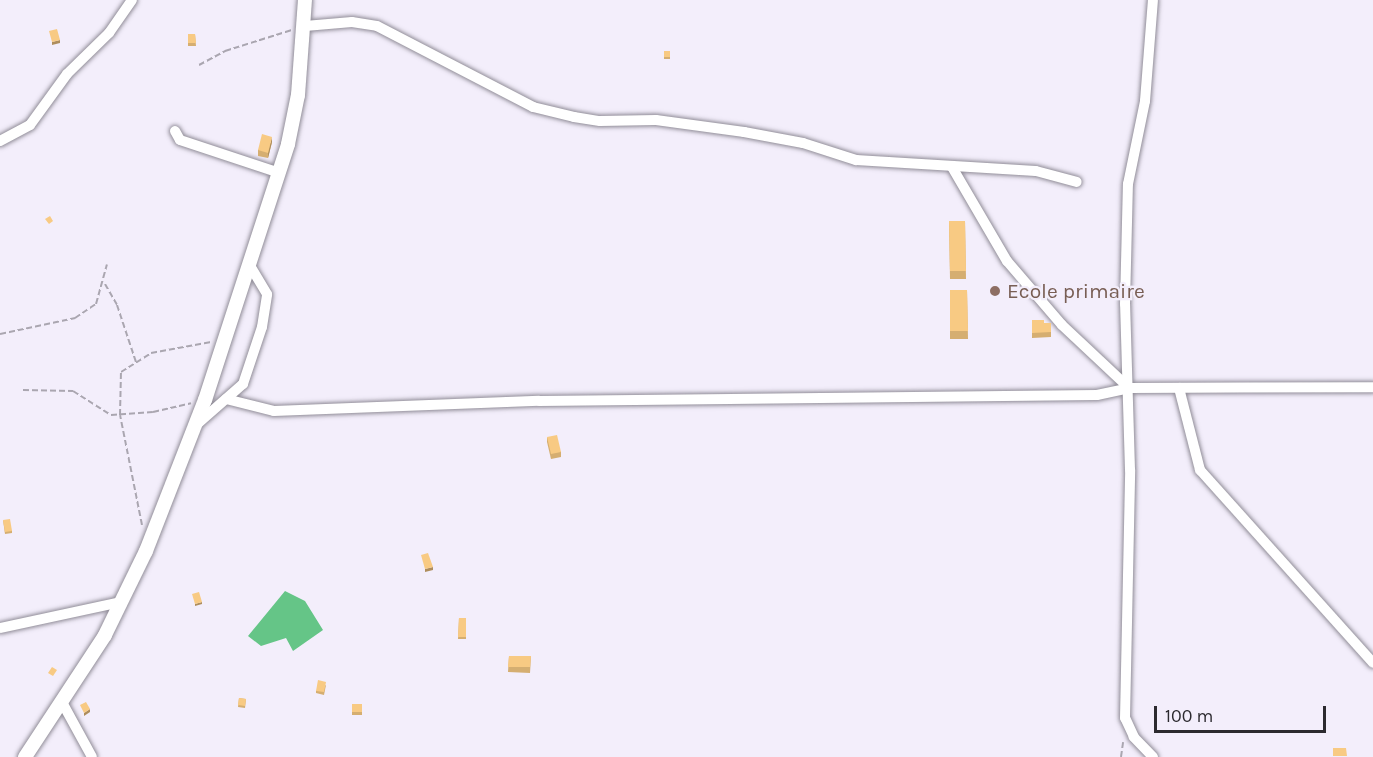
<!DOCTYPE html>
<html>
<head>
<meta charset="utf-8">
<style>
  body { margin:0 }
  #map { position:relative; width:1373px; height:757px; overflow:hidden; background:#f3eefb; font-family:Karla,sans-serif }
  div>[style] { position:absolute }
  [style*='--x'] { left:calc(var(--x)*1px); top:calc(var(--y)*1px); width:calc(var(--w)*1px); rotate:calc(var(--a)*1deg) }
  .forest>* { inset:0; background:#65c587 }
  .path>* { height:2px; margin-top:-1px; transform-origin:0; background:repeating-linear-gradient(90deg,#aaa6b0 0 6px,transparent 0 9px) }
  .roads { filter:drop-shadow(0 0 2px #918d98) drop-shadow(0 0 2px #918d98) }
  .minor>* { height:10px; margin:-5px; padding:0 5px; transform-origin:5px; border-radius:5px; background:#fff }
  .tertiary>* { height:14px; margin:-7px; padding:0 7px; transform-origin:7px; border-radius:7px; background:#fff }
  .wall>* { inset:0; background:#d5ae71 }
  .shaded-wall>* { inset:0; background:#ae8d5c }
  .building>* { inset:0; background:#f8ca83 }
  .dots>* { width:16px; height:16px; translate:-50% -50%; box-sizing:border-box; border:3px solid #f3eefb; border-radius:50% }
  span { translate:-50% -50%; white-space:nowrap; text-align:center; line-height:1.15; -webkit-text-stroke:4.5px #f3eefb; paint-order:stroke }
  .education-label { font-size:21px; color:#785e54 }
  .left { translate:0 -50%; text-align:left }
  .scale { position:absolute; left:1154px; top:706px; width:172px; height:27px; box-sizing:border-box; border:3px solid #2c2a2f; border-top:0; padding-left:8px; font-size:18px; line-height:21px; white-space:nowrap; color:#2c2a2f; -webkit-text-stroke:4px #f3eefb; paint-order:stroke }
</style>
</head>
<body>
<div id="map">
  <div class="forest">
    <i style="clip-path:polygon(285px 591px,305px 601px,323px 630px,293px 651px,286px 638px,261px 646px,248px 636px)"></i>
  </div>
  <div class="path">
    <i style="--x:199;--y:65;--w:30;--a:-28"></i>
    <i style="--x:225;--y:51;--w:70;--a:-17.4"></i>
    <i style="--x:105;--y:284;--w:24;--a:60"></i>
    <i style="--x:117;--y:305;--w:60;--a:71.6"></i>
    <i style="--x:0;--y:334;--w:77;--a:-12"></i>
    <i style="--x:75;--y:318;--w:25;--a:-34"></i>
    <i style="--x:96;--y:304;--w:41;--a:-74.6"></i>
    <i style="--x:23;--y:390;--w:50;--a:1.1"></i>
    <i style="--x:73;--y:391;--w:45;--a:32.3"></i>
    <i style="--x:111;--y:415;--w:42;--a:-4.1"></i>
    <i style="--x:153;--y:412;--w:39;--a:-13"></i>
    <i style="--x:142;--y:525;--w:112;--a:-101.3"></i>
    <i style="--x:120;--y:415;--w:43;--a:-88.7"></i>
    <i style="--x:121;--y:372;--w:36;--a:-32"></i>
    <i style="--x:151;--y:353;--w:61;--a:-10.4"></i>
    <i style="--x:1121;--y:757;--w:15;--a:-82"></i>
  </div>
  <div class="roads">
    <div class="minor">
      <i style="--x:305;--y:26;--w:47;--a:-4.9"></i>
      <i style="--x:352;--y:22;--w:25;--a:9"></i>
      <i style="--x:377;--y:26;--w:176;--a:27.4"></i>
      <i style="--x:533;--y:107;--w:42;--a:13.7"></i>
      <i style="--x:574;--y:117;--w:26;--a:9"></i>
      <i style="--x:600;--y:121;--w:56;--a:-1"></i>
      <i style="--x:656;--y:120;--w:89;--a:7.8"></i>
      <i style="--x:744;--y:132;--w:60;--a:10.6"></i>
      <i style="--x:803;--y:143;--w:56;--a:17.8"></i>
      <i style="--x:856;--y:160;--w:180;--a:3.5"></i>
      <i style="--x:1036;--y:171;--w:42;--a:15"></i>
      <i style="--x:175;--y:131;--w:10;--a:61"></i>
      <i style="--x:180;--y:140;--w:105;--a:18.3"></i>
      <i style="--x:0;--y:141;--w:34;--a:-28"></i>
      <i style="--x:30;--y:125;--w:63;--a:-54"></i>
      <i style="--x:67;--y:74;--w:59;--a:-44.3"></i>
      <i style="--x:109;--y:33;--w:40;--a:-55.1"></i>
      <i style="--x:952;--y:167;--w:109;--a:59.7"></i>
      <i style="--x:1007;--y:261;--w:84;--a:49.3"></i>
      <i style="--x:1062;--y:325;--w:92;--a:43.2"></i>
      <i style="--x:1179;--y:388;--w:85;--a:75.6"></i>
      <i style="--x:1200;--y:470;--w:259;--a:48.1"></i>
      <i style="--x:226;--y:399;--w:49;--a:14"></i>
      <i style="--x:274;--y:411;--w:265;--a:-2.2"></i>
      <i style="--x:539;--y:401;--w:558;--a:-0.62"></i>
      <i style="--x:1097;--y:395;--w:33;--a:-12"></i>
      <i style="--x:1129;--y:388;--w:244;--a:-0.2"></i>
      <i style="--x:195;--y:426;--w:64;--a:-41.2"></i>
      <i style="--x:243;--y:384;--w:60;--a:-71.6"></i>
      <i style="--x:262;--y:327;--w:33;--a:-81"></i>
      <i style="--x:267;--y:294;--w:31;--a:-121"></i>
      <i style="--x:0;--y:628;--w:124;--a:-12.1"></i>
      <i style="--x:63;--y:704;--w:60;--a:61.3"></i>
      <i style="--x:1153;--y:757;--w:28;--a:-134"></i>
      <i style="--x:1134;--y:737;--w:21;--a:-115"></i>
      <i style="--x:1125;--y:718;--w:248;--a:-88.8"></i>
      <i style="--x:1130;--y:470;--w:166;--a:-91.7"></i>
      <i style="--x:1125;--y:304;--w:120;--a:-88.6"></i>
      <i style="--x:1128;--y:184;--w:85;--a:-78.4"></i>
      <i style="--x:1145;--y:101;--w:101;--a:-85.5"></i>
    </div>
    <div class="tertiary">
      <i style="--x:25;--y:757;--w:146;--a:-56.7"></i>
      <i style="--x:105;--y:635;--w:93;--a:-64"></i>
      <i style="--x:146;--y:551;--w:162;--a:-68.7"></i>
      <i style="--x:205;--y:400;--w:269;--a:-72"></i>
      <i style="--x:288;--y:144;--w:50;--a:-78.5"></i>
      <i style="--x:298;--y:95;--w:95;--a:-85.8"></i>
    </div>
  </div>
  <div class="wall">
    <i style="clip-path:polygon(188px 34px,195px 34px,196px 46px,188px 46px)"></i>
    <i style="clip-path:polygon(664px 51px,670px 51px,670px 59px,664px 59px)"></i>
    <i style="clip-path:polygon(272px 142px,268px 158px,258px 156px,258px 150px)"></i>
    <i style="clip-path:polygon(949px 221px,965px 221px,966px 279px,950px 279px)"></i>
    <i style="clip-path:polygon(950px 290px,967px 290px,968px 339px,950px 339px)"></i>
    <i style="clip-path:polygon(1032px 320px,1044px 323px,1051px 323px,1051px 337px,1032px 338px)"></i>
    <i style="clip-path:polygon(547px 437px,561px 452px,561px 457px,551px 459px,547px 442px)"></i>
    <i style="clip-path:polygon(3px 520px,12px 531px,12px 533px,5px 534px)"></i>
    <i style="clip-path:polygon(459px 618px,466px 618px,466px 639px,458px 639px)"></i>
    <i style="clip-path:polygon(509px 656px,531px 656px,530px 673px,508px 672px)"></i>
    <i style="clip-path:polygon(326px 685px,324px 695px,316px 693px,316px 691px)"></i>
    <i style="clip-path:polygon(239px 698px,246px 699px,245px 708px,238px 707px)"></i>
    <i style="clip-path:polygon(352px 704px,362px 704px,362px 715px,352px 715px)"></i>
  </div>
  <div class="shaded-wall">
    <i style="clip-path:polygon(60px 40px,60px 43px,52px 45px,52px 42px)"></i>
    <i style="clip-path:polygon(272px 137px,272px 142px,268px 158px,268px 153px)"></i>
    <i style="clip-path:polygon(433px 567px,433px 570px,425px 572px,425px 569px)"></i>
    <i style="clip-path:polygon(202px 602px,202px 604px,195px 606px,195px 604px)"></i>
    <i style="clip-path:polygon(90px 709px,90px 712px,84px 716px,84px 713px)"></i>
  </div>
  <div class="building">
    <i style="clip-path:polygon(57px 29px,60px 40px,52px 42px,49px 31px)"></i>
    <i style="clip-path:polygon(188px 34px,195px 34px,196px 43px,188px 43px)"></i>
    <i style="clip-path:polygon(664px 51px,670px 51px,670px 57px,664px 57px)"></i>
    <i style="clip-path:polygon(262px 134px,272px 137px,268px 153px,258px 150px)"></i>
    <i style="clip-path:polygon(50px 216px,53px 221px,49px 224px,45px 219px)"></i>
    <i style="clip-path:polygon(949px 221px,965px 221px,966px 271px,950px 271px)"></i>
    <i style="clip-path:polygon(950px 290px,967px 290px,968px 331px,950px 331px)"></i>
    <i style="clip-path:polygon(1032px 320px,1044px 320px,1044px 323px,1051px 323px,1051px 332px,1032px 333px)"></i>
    <i style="clip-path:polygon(557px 435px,561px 452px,551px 454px,547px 437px)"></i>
    <i style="clip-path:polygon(10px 519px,12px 531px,5px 532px,3px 520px)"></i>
    <i style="clip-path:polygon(428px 553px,433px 567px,425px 569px,421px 555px)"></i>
    <i style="clip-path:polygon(199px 592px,202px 602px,195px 604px,192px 594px)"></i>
    <i style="clip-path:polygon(459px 618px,466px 618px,466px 637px,458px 637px)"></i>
    <i style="clip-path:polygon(509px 656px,531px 656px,530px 667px,508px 667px)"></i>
    <i style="clip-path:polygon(52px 667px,57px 670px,53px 676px,48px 673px)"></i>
    <i style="clip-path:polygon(318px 680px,326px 682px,324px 692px,316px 691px)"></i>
    <i style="clip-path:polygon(239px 698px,246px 699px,245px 706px,238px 705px)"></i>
    <i style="clip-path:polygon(86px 702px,90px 709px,84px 713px,80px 705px)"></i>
    <i style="clip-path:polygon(352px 704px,362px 704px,362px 712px,352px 712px)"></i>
    <i style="clip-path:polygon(1333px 748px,1346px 748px,1347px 756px,1333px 756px)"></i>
  </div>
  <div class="dots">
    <i style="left:995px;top:291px;background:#8d6e63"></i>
  </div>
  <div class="education-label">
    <span class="left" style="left:1007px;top:291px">Ecole primaire</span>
  </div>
  <div class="scale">100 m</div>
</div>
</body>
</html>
